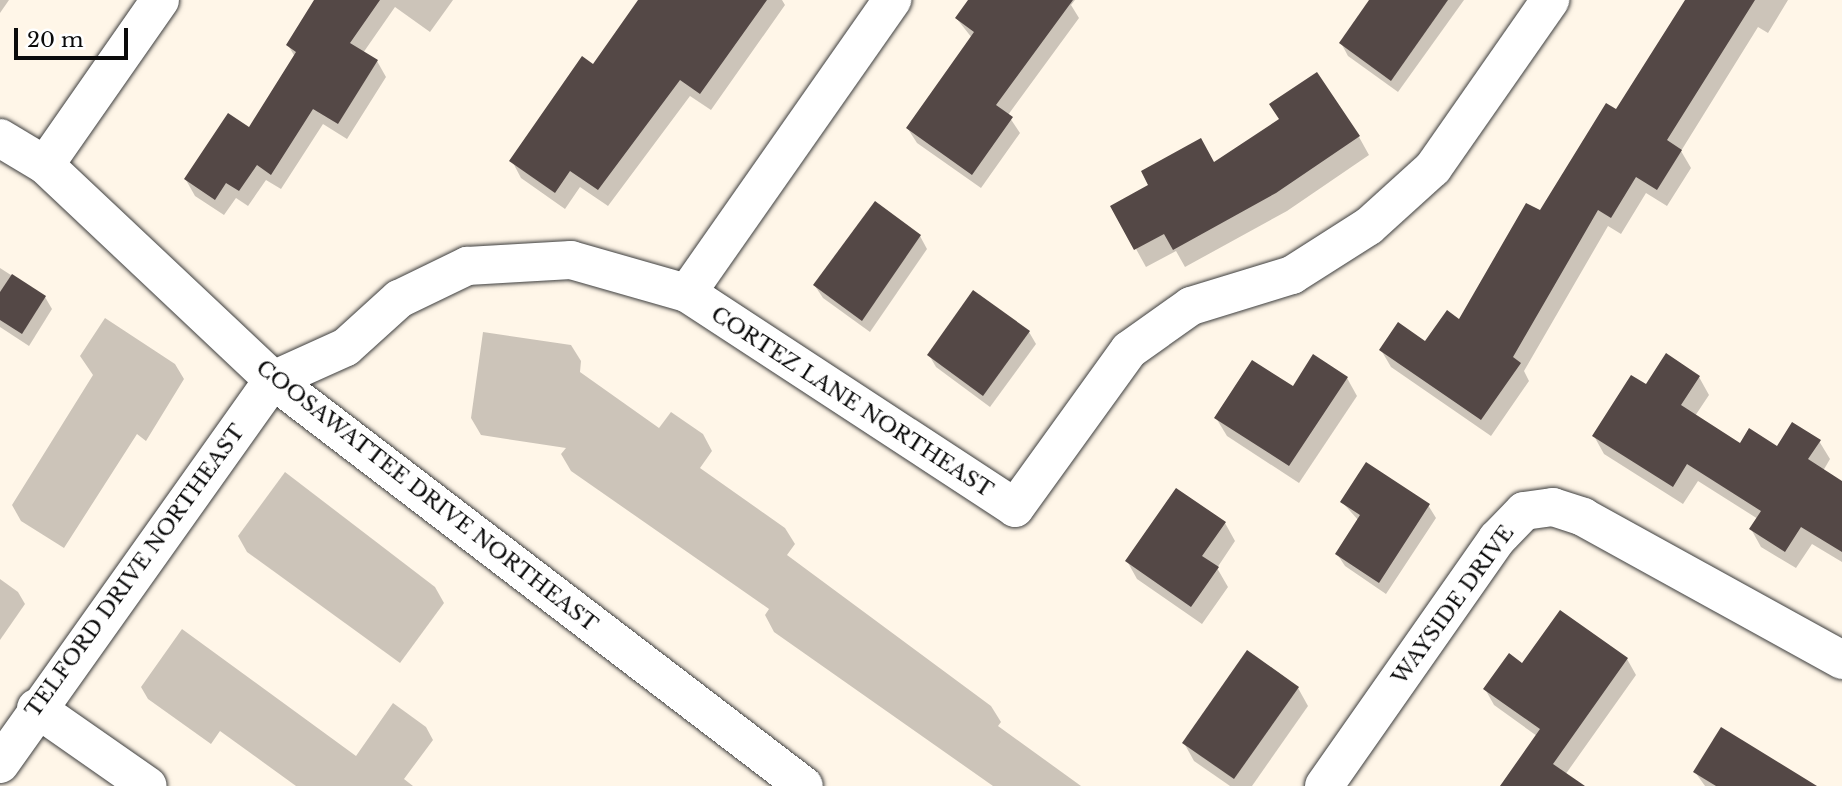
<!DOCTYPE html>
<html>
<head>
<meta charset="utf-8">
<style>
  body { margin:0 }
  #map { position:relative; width:1842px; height:786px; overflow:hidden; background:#fff6e8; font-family:"Libre Baskerville",serif }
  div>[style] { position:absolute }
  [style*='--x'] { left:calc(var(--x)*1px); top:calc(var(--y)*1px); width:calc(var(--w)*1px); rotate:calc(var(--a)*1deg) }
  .shadow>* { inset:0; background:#0003 }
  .building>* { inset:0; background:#544846 }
  .roads { filter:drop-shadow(0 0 2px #3e3e3e) drop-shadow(0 0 2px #3e3e3e) }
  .minor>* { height:38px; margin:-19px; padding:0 19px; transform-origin:19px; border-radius:19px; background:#fff }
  span { translate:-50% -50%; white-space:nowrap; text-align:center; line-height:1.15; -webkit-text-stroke:7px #fff; paint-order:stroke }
  .street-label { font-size:21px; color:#0b0b0b }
  .scale { position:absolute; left:14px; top:28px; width:114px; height:32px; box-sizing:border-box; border:4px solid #0b0b0b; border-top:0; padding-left:9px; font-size:21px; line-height:24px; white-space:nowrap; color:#0b0b0b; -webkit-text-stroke:5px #fff; paint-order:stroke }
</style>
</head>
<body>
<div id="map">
  <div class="shadow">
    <i style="clip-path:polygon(0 0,9px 0,0 13px)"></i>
    <i style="clip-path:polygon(321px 0,453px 0,430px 32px,395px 7px,363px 53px,377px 61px,386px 77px,347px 139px,323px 124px,281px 189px,266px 180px,248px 206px,236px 198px,224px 215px,195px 196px,186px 180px,249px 130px,295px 57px,288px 45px)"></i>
    <i style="clip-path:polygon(640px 0,782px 0,785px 5px,711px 110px,690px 96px,608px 206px,580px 187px,565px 209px,521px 178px,512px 161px,594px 67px)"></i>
    <i style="clip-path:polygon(971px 0,1075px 0,1071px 5px,1079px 18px,1008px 115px,1020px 133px,981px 188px,917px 143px,908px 129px,972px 38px,957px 19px)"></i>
    <i style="clip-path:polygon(1372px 0,1464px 0,1398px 92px,1348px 56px,1341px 43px)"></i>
    <i style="clip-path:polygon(1687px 0,1788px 0,1768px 33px,1758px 27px,1681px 151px,1691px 168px,1667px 206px,1646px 193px,1621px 234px,1608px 226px,1524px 371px,1529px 381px,1491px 436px,1391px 367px,1381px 350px,1426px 343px,1460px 322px,1617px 111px)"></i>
    <i style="clip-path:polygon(1359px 137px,1369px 155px,1287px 211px,1185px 267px,1176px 251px,1146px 267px,1136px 249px,1214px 164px)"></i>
    <i style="clip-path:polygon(920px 236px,927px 249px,870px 332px,823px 298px,815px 286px)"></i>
    <i style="clip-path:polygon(0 268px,45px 297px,52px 309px,29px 346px,0 327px)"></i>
    <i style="clip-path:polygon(105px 318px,175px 364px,184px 379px,146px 441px,137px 434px,64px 548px,21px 521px,12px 505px,93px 375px,80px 356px)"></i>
    <i style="clip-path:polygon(483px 332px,571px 345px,581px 361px,580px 372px,659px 428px,671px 412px,703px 434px,712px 451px,700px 468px,785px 528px,795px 544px,787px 555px,991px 706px,1001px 722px,998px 726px,1081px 786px,993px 786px,774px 632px,765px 615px,769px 609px,571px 471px,561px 454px,566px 448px,481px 435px,471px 418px)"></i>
    <i style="clip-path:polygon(1029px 332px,1036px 344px,990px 407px,936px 367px,929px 355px)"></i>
    <i style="clip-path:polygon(1699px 377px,1709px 395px,1695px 416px,1740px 445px,1778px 448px,1819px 441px,1830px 459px,1823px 471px,1842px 483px,1842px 562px,1812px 544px,1796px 568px,1761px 547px,1751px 529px,1758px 519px,1698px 481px,1683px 504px,1604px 454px,1594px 436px,1647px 387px)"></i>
    <i style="clip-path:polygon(1347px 378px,1357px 396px,1299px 483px,1227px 436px,1216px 418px,1293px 388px)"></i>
    <i style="clip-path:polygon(285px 472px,435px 587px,444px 603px,400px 663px,247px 552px,238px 536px)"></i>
    <i style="clip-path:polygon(1342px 502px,1428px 505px,1436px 518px,1386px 594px,1345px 566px,1337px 554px,1359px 521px)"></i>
    <i style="clip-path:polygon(1225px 523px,1235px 541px,1217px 568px,1228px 587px,1202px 624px,1137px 579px,1127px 561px)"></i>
    <i style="clip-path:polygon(0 579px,18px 592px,25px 604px,0 640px)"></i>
    <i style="clip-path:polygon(182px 629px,356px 756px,393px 703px,426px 727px,433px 740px,404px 779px,413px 786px,296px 786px,220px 731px,211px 744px,148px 699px,141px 687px)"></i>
    <i style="clip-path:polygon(1627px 659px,1636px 675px,1565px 775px,1578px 786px,1502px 786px,1537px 736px,1494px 705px,1485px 689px,1523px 665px)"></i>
    <i style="clip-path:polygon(1298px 688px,1308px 706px,1252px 786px,1230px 786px,1194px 761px,1184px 743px)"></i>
    <i style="clip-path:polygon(1695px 772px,1793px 786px,1705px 786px)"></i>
  </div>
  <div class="building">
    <i style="clip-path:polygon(314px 0,380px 0,350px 43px,378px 60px,338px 124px,313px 109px,271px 175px,257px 165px,239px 191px,226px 183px,215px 200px,184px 179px,228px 113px,249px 127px,296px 52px,286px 45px)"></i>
    <i style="clip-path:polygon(638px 0,767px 0,700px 94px,680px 80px,598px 190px,570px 171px,555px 193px,509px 161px,582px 56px,593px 64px)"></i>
    <i style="clip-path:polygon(968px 0,1073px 0,996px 105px,1013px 117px,972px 175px,906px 128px,974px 32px,955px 18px)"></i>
    <i style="clip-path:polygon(1369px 0,1448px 0,1391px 81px,1339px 43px)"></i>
    <i style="clip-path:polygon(1685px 0,1755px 0,1667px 140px,1682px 150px,1657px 190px,1636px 177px,1611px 218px,1598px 210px,1513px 357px,1521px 363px,1481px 420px,1379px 350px,1398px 322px,1425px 341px,1447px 310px,1459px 319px,1526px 203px,1540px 210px,1606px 103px,1616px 109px)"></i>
    <i style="clip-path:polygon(1317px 72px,1360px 136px,1276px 193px,1173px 250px,1164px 234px,1134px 250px,1110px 206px,1148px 185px,1141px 171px,1201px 138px,1214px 162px,1279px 119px,1269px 104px)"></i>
    <i style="clip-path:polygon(875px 201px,921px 235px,862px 321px,813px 285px)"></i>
    <i style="clip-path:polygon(12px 274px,46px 296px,22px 334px,0 320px,0 292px)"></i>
    <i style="clip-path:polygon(973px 290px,1030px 331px,983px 396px,927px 355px)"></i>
    <i style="clip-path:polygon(1666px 353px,1700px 376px,1681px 405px,1740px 443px,1749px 428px,1777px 446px,1792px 422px,1821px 440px,1808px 459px,1842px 481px,1842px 552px,1801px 527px,1785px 552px,1749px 529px,1761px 511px,1687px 464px,1673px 487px,1592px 436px,1631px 375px,1646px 384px)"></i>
    <i style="clip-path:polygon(1313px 354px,1348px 377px,1289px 466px,1214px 418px,1252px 360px,1293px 386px)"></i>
    <i style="clip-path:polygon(1366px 462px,1430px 504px,1379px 583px,1335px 554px,1360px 515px,1340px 502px)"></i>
    <i style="clip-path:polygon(1176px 488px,1226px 522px,1202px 556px,1219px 567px,1191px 607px,1125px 561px)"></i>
    <i style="clip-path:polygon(1560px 610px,1628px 658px,1553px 764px,1585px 786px,1500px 786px,1540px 729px,1483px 689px,1509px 653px,1522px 663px)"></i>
    <i style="clip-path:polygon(1247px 650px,1299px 687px,1234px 779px,1182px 743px)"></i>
    <i style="clip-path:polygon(1721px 727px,1817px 786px,1716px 786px,1693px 772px)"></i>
  </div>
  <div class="roads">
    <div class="minor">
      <i style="--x:0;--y:138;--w:52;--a:31"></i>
      <i style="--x:45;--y:165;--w:313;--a:43.3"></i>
      <i style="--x:273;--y:380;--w:668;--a:37.4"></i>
      <i style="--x:45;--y:165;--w:201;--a:-55.1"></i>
      <i style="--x:687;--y:293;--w:358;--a:-55"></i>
      <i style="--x:36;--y:708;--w:136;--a:34.9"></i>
      <i style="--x:0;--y:764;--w:471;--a:-54.6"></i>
      <i style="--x:273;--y:380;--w:80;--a:-24.3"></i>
      <i style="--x:346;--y:347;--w:72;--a:-42.2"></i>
      <i style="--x:399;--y:299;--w:76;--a:-25.9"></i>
      <i style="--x:467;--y:266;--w:104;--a:-3.3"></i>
      <i style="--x:571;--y:260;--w:121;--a:15.9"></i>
      <i style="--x:687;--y:293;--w:392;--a:33.2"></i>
      <i style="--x:1015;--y:508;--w:195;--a:-54.2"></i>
      <i style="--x:1129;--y:350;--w:76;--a:-35.4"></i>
      <i style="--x:1191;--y:306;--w:106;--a:-17.1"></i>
      <i style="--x:1292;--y:275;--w:91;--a:-32.5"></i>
      <i style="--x:1369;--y:226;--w:86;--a:-42.2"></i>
      <i style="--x:1433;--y:168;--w:205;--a:-55.1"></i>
      <i style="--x:1324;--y:786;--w:302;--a:-55"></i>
      <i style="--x:1497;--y:539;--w:39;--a:-46"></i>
      <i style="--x:1524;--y:511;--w:29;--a:-8"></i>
      <i style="--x:1553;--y:507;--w:32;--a:18"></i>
      <i style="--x:1583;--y:517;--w:296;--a:28.9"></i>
    </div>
  </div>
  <div class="street-label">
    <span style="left:852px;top:402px;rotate:33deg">CORTEZ LANE NORTHEAST</span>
    <span style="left:427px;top:496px;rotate:38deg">COOSAWATTEE DRIVE NORTHEAST</span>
    <span style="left:135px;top:571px;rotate:-54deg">TELFORD DRIVE NORTHEAST</span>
    <span style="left:1453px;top:605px;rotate:-54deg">WAYSIDE DRIVE</span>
  </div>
  <div class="scale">20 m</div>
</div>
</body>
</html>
